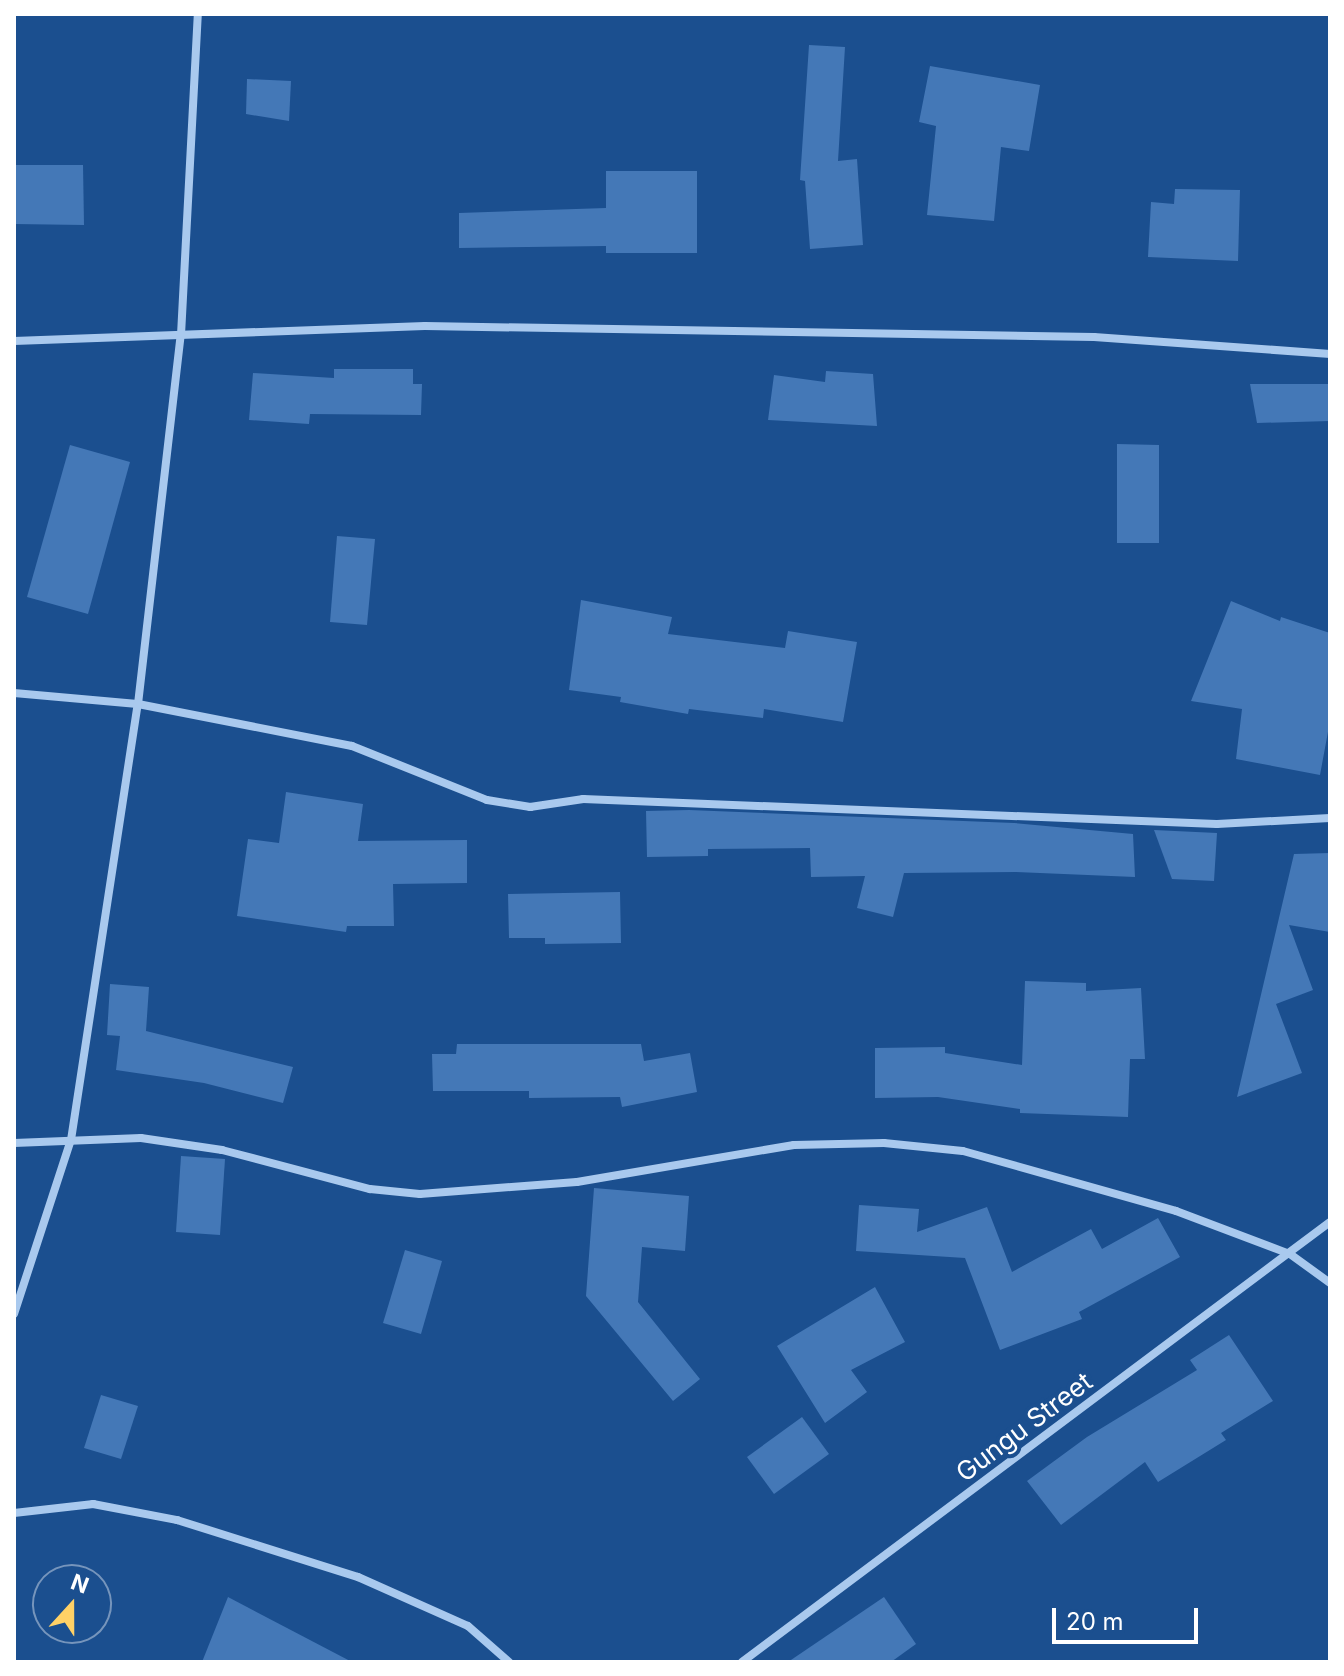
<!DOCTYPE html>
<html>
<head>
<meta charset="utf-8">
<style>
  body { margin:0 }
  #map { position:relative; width:1344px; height:1676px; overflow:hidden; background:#1b4f8f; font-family:Inter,sans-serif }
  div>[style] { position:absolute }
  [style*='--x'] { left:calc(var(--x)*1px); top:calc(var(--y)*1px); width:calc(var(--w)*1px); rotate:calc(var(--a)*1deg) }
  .building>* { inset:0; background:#4478b7 }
  .street>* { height:8px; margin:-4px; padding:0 4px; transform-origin:4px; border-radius:4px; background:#a9c9ee }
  span { translate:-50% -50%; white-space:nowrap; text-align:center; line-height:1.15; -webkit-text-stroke:8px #1b4f8f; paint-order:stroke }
  .street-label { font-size:26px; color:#fff }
  .frame { position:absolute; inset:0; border:16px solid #fff; pointer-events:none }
  .north { position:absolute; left:32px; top:1564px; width:80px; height:80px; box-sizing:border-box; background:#1b4f8f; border:2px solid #7695bc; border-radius:50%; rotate:21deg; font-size:22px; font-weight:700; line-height:32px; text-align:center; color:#fff }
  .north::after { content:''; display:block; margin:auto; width:28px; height:36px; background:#ffd166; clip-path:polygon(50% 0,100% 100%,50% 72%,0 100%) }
  .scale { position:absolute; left:1052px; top:1608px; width:146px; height:36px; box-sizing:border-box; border:4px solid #fff; border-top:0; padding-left:10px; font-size:24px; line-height:28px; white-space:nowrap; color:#fff; -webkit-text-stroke:6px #1b4f8f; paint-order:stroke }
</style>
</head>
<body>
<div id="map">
  <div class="building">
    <i style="clip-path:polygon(809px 45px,845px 47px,838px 161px,857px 159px,863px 245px,810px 249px,805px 181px,800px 180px)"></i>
    <i style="clip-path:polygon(930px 66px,1040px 85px,1029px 151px,1001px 147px,994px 221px,927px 215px,936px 126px,919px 122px)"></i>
    <i style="clip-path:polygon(247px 79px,291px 81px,289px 121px,246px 114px)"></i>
    <i style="clip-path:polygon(14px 165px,83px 165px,84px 225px,14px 224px)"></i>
    <i style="clip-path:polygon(606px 171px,697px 171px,697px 253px,606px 253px,606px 246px,459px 248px,459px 213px,606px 208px)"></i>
    <i style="clip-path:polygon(1175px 189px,1240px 190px,1238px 261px,1148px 257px,1151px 202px,1174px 204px)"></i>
    <i style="clip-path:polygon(334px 369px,413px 369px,413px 384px,422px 384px,421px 415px,310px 414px,309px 424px,249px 420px,253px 373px,334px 378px)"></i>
    <i style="clip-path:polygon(826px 371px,873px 374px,877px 426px,768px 420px,774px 375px,825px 382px)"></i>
    <i style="clip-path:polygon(1250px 384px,1330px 384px,1330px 421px,1257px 423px)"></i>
    <i style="clip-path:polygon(1117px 444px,1159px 445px,1159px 543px,1117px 543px)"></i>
    <i style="clip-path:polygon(70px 445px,130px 462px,88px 614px,27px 597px)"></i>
    <i style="clip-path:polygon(337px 536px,375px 539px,367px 625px,330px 622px)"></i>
    <i style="clip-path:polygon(581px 600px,672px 617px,668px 634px,785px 648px,788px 631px,857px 642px,843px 722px,764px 709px,763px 718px,689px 709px,688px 714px,620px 702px,621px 697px,569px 690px)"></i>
    <i style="clip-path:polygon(1231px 601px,1280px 621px,1281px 617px,1330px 633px,1330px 721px,1320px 775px,1236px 759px,1242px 709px,1191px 701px)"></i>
    <i style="clip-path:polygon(286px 792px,363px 804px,358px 841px,467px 840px,467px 883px,393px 884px,394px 926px,347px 926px,346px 932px,237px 916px,248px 839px,279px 843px)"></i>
    <i style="clip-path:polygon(689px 810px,1014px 823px,1133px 834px,1135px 877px,1016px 872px,904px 873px,893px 917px,857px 908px,865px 876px,811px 877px,810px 848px,708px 849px,708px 856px,647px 857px,646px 811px)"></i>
    <i style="clip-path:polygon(1154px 830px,1217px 833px,1214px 881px,1172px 879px)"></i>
    <i style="clip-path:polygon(1330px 853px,1330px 932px,1289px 925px,1313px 990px,1276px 1004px,1302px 1073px,1237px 1097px,1294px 854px)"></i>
    <i style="clip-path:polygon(620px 892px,621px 943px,545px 944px,545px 938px,509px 938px,508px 894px)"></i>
    <i style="clip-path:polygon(1025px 981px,1086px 983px,1086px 991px,1141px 988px,1145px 1059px,1130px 1059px,1128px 1117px,1020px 1113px,1020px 1109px,938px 1097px,875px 1098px,875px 1048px,945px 1047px,945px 1053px,1022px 1065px)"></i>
    <i style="clip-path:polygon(110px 984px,149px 987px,146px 1031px,293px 1067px,283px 1103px,204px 1083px,116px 1070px,120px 1036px,107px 1035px)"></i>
    <i style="clip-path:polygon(457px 1044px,641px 1044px,644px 1061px,690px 1053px,697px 1092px,622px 1107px,620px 1097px,529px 1098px,529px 1091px,433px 1091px,432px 1054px,456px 1054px)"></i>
    <i style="clip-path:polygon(181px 1156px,225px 1159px,220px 1235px,176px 1232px)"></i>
    <i style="clip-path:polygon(594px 1188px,689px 1196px,685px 1251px,642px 1247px,638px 1302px,700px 1379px,673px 1401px,586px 1296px)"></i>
    <i style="clip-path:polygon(859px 1205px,919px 1209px,917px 1232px,987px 1207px,1012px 1272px,1091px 1229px,1102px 1249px,1158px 1218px,1180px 1257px,1079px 1312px,1082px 1319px,1000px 1350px,965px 1258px,856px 1251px)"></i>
    <i style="clip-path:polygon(405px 1250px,442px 1261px,421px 1334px,383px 1323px)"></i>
    <i style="clip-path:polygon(875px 1287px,905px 1342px,851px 1370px,867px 1392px,825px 1423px,777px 1346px)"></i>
    <i style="clip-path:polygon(1229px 1335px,1273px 1401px,1221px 1433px,1226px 1440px,1158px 1482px,1145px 1462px,1061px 1525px,1027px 1481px,1087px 1437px,1197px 1370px,1190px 1360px)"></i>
    <i style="clip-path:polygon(101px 1395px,138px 1406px,121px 1459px,84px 1448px)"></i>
    <i style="clip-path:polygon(802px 1417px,829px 1454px,774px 1494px,747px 1457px)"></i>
    <i style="clip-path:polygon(228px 1597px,352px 1662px,202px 1662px)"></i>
    <i style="clip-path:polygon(884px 1597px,916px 1644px,891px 1662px,788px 1662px)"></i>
  </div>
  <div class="street">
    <i style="--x:14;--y:341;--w:411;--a:-2.1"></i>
    <i style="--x:425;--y:326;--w:669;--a:0.94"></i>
    <i style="--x:1094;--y:337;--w:237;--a:4.1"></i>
    <i style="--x:14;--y:693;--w:124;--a:5.1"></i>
    <i style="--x:138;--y:704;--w:218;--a:11.1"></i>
    <i style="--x:352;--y:746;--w:145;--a:21.8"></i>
    <i style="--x:487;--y:800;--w:44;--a:9.2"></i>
    <i style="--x:530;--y:807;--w:54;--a:-8.6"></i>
    <i style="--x:583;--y:799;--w:634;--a:2.26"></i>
    <i style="--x:1217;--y:824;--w:113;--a:-3"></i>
    <i style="--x:14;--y:1143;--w:127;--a:-2.3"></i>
    <i style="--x:141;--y:1138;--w:82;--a:8.4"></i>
    <i style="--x:222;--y:1150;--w:153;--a:14.8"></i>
    <i style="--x:370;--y:1189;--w:50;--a:5.7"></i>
    <i style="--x:420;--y:1194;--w:157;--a:-4.4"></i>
    <i style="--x:577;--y:1182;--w:220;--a:-9.7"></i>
    <i style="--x:794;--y:1145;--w:90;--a:-1.3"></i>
    <i style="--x:884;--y:1143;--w:79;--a:5.8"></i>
    <i style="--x:963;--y:1151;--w:221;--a:15.7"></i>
    <i style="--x:1176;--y:1211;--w:122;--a:20.7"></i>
    <i style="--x:1290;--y:1254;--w:49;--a:35.9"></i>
    <i style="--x:14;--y:1314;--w:183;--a:-71.9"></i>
    <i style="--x:71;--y:1140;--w:441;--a:-81.3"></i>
    <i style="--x:138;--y:704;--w:371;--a:-83.4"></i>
    <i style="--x:181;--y:335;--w:321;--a:-87"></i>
    <i style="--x:14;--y:1513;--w:80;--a:-6.5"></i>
    <i style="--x:93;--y:1504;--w:86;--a:10.8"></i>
    <i style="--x:177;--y:1520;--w:190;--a:17.5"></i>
    <i style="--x:358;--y:1577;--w:120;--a:24"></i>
    <i style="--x:468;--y:1626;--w:55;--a:41.3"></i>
    <i style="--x:742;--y:1662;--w:734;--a:-36.81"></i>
  </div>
  <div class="street-label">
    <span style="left:1024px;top:1427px;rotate:-37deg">Gungu Street</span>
  </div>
  <div class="frame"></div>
  <div class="north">N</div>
  <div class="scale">20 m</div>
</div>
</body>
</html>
